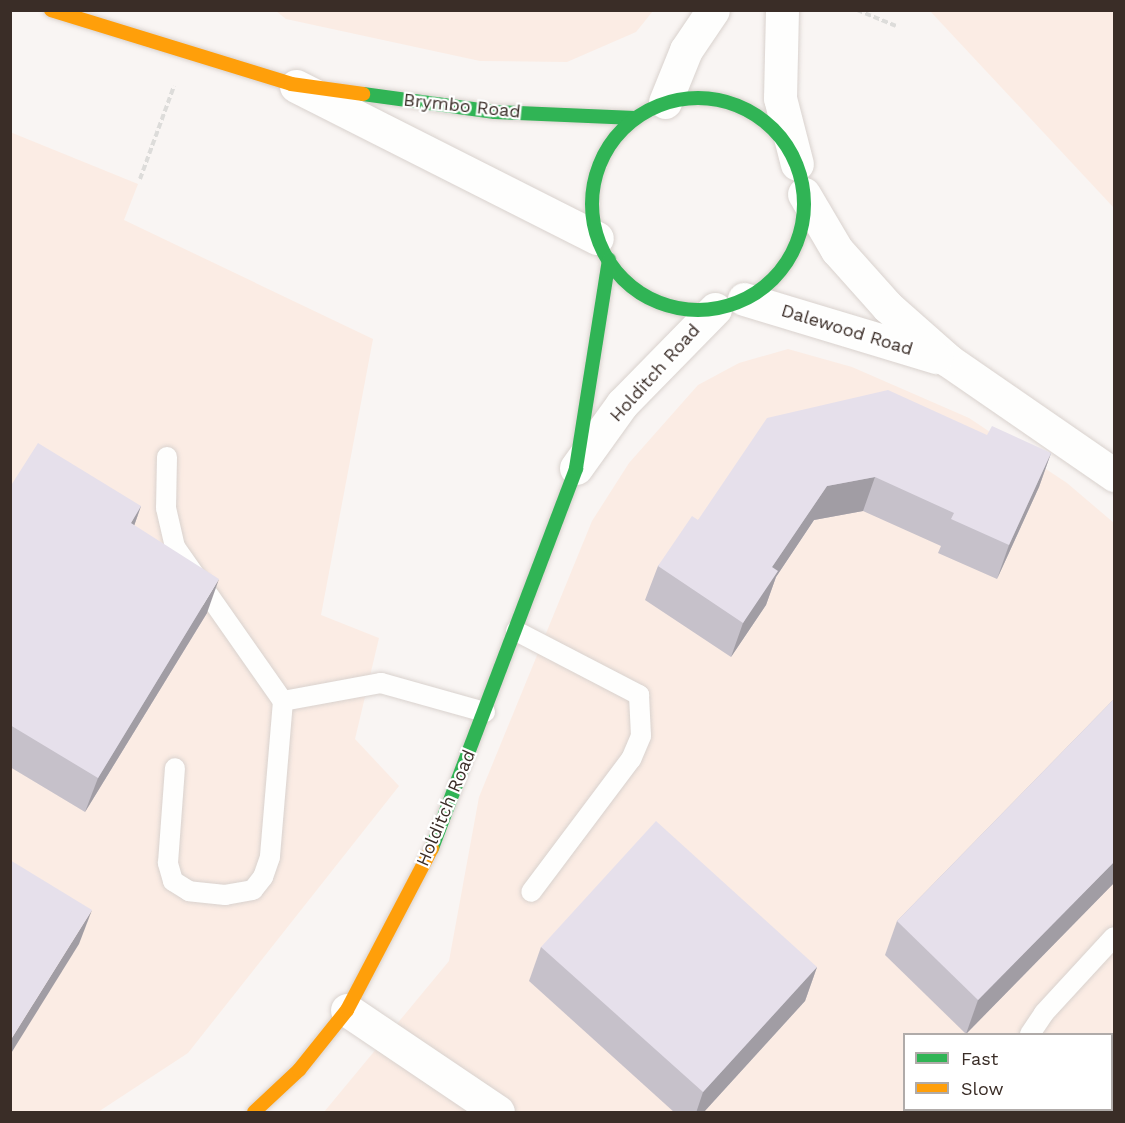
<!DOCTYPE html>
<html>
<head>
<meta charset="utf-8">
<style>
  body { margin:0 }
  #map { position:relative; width:1125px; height:1123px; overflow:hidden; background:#f9f5f3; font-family:"Work Sans",sans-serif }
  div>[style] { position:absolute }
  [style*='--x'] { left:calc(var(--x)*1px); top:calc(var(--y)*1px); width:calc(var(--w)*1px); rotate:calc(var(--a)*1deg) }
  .built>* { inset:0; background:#fbece4 }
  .path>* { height:4px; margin-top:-2px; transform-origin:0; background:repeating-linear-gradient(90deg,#dddcda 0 6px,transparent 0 9px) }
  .roads { filter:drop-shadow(0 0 2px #d9d2ce) drop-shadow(0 0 2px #d9d2ce) }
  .lane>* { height:20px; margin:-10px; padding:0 10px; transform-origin:10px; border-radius:10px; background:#fefefd }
  .street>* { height:33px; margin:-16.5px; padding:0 16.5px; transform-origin:16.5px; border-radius:16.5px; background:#fefefd }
  .fast>* { height:14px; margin:-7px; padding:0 7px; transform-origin:7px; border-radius:7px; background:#30b455 }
  .fast>.ring { margin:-7px; padding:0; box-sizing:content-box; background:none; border:14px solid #30b455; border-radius:50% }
  .slow>* { height:14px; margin:-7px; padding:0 7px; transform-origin:7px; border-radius:7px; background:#ff9f0a }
  .wall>* { inset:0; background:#c6c1ca }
  .shaded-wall>* { inset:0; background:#a19da4 }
  .building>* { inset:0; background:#e6e0eb }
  span { translate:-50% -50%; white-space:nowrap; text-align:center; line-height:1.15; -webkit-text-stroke:4.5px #fff; paint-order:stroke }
  .street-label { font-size:18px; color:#3a2d27 }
  .frame { position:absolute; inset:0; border:12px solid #3a2d27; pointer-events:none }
  .legend { position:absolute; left:903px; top:1033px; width:210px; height:78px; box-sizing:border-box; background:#fff; border:2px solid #b0aba9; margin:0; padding:8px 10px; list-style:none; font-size:18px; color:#3a2d27 }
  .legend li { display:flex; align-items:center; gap:12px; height:30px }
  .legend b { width:30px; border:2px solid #b0aba9 }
</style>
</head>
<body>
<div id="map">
  <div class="built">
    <i style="clip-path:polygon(276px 11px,653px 11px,636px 32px,567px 62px,480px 61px,286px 19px)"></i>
    <i style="clip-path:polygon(930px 11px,1114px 11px,1114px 208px)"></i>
    <i style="clip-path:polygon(10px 132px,138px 184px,124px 220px,373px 339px,321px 615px,379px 638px,355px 739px,399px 786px,188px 1053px,98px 1112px,11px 1112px)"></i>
    <i style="clip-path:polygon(evenodd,788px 349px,852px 367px,969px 418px,1067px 483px,1114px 523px,1114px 1112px,324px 1112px,449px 961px,479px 797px,592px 521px,629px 463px,698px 385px,739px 363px,788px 349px,904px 1034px,1112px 1034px,1112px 1110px,904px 1110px,904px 1034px)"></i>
  </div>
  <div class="path">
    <i style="--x:857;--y:10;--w:42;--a:22.3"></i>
    <i style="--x:140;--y:179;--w:99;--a:-69.9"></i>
  </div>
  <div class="roads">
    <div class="lane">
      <i style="--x:167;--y:457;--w:51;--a:91.1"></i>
      <i style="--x:166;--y:508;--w:40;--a:77"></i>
      <i style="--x:175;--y:547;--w:188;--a:55"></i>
      <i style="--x:283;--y:701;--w:157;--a:94.8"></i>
      <i style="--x:270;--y:857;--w:21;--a:109"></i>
      <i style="--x:263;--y:877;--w:16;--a:128"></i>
      <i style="--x:253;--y:890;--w:28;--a:170"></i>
      <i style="--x:225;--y:895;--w:36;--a:-174"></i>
      <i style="--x:189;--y:891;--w:19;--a:-148"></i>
      <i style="--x:173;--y:881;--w:19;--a:-106"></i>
      <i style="--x:168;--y:863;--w:95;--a:-85.8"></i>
      <i style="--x:516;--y:631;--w:139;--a:27.5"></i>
      <i style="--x:639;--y:695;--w:41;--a:87.2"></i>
      <i style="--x:641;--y:736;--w:25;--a:113"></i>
      <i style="--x:631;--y:759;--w:166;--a:126.9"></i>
      <i style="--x:283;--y:701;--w:100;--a:-10.4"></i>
      <i style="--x:381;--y:683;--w:108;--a:15.6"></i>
      <i style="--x:1030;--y:1034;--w:25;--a:-56"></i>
      <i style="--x:1044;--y:1013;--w:103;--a:-47.4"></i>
      <i style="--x:1034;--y:1110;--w:4;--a:34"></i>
    </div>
    <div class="street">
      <i style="--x:782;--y:10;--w:88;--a:91.3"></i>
      <i style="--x:780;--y:98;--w:68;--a:75.6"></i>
      <i style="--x:296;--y:86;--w:337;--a:26.8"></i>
      <i style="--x:665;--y:102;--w:56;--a:-68"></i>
      <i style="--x:686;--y:50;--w:48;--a:-56"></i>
      <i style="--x:804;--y:194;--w:65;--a:59.5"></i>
      <i style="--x:837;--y:250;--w:76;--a:48.2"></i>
      <i style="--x:888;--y:307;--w:81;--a:41.5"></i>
      <i style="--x:949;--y:361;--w:201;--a:34.6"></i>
      <i style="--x:744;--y:299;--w:201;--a:16.8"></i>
      <i style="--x:576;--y:468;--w:79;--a:-54.3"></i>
      <i style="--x:622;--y:404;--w:133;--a:-45.6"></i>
      <i style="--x:347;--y:1010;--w:182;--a:34"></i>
    </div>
    <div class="fast">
      <i style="--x:363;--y:94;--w:133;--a:7.8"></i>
      <i style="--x:495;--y:112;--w:140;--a:2.5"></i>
      <i class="ring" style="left:592px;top:98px;width:198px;height:198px"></i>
      <i style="--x:432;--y:848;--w:406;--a:-69.2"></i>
      <i style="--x:576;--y:468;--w:211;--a:-81"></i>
    </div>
    <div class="slow">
      <i style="--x:51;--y:10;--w:251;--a:17.1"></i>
      <i style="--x:291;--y:84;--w:73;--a:7.9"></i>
      <i style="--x:254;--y:1112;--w:62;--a:-43"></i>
      <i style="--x:299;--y:1070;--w:77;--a:-51.3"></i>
      <i style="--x:347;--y:1010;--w:183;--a:-62.3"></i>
    </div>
  </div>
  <div class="wall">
    <i style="clip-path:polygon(987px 435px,1051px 453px,1039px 487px,997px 579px,938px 553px,941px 546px,863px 511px,814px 520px,776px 577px,766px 605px,731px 657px,645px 600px,658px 566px,698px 520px)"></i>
    <i style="clip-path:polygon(10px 487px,141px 506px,134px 526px,207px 613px,85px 812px,10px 767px)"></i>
    <i style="clip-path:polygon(1114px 699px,1114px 883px,966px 1034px,885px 955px,897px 921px)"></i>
    <i style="clip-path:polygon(541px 947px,817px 967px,805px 1001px,703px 1113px,675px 1113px,529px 981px)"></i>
  </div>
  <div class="shaded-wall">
    <i style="clip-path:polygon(1051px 453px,1039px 487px,997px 579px,1009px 545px)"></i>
    <i style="clip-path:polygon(875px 477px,863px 511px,814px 520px,776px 577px,766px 605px,731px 657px,743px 623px,772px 567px,827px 486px)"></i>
    <i style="clip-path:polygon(141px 506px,129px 540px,131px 523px)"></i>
    <i style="clip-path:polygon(219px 579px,207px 613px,85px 812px,98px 778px)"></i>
    <i style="clip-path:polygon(1114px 862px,1114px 883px,966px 1034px,978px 1000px)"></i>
    <i style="clip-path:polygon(92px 910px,79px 944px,10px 1055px,10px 1041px)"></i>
    <i style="clip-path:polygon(817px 967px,805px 1001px,703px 1113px,696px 1113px,703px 1092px)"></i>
  </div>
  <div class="building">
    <i style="clip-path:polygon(888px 390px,987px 435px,992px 426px,1051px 453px,1009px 545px,951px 519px,954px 513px,875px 477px,827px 486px,772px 567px,778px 571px,743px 623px,658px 566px,692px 516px,698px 520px,767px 418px)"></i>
    <i style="clip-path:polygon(38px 443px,141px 506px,131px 523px,219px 579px,98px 778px,10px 725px,10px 487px)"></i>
    <i style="clip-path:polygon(1114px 699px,1114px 862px,978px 1000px,897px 921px)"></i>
    <i style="clip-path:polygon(656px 821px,817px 967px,703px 1092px,541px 947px)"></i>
    <i style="clip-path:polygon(10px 860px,92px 910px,10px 1041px)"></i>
  </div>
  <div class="street-label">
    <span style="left:462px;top:106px;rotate:6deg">Brymbo Road</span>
    <span style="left:847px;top:330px;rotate:17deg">Dalewood Road</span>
    <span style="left:655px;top:373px;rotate:-48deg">Holditch Road</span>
    <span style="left:446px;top:808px;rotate:-67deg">Holditch Road</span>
  </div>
  <div class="frame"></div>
  <ul class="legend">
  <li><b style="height:8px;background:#30b455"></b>Fast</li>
  <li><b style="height:8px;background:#ff9f0a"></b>Slow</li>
  </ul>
</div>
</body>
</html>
